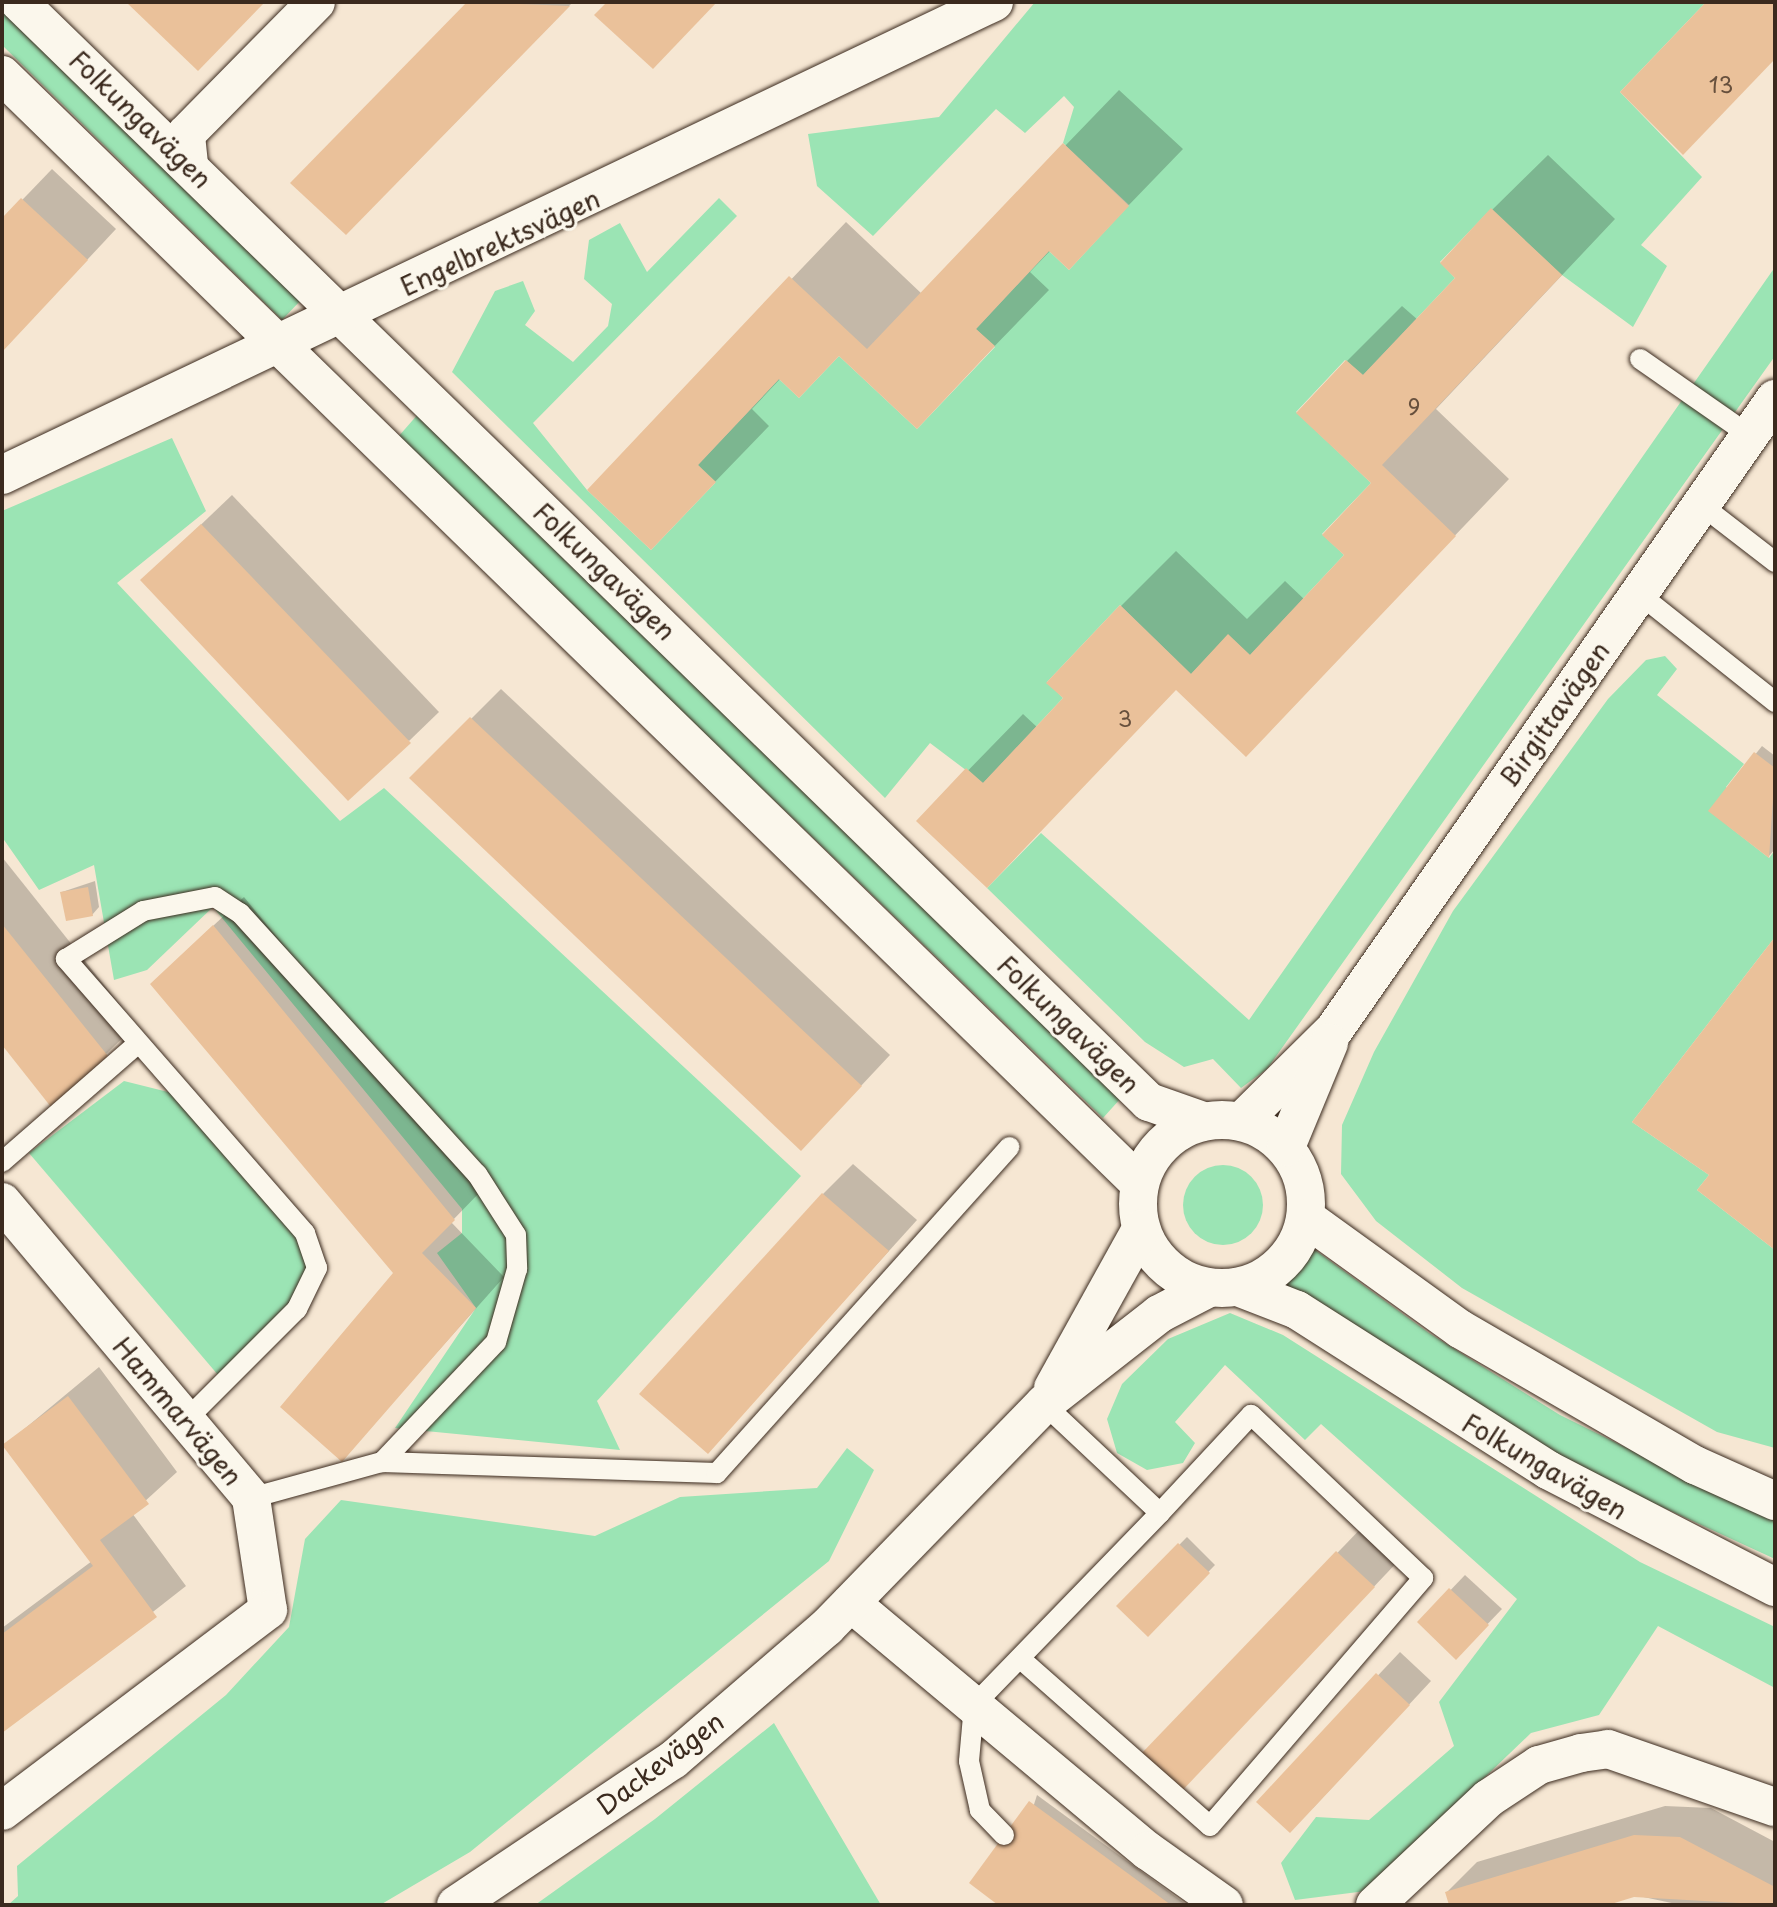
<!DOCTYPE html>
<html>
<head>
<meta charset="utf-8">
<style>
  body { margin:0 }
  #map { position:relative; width:1777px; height:1907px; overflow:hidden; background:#f6e7d3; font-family:"Playpen Sans",sans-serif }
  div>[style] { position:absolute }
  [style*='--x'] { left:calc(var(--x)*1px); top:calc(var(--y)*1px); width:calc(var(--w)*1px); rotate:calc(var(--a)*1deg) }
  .green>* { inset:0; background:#9be4b4 }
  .round { border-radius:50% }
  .shadow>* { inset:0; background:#0003 }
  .building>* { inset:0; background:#eac19a }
  .roads { filter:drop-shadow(0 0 2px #3b2a1e) drop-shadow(0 0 2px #3b2a1e) }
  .lane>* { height:20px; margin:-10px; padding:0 10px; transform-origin:10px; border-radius:10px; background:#fbf7ec }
  .street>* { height:38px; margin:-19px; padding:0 19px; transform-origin:19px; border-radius:19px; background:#fbf7ec }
  .street>.ring { margin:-19px; padding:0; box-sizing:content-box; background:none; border:38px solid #fbf7ec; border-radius:50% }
  span { translate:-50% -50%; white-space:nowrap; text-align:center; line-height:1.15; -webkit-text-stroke:6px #fbf7ec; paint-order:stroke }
  .number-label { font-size:22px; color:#67503d }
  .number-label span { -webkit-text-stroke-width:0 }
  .street-label { font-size:26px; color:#3b2a1e }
  .frame { position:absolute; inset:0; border:4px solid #3b2a1e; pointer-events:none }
</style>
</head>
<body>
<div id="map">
  <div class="green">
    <i style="clip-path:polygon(1035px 2px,1706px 2px,1620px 92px,1702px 177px,1641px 245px,1667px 266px,1633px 327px,1562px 275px,1491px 209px,1440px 262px,1455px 278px,1363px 375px,1345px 360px,1296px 412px,1371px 483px,1322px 534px,1344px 555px,1250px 655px,1228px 635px,1191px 674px,1120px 605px,1047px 682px,1063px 698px,983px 783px,930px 743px,885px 798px,452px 372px,495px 291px,523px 281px,535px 311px,525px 325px,573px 362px,608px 326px,612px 304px,584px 279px,589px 240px,620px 223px,647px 272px,719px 198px,737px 216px,533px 423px,587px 490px,651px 550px,715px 483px,698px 465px,779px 379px,799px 398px,839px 356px,917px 429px,995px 347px,976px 329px,1049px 251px,1069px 270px,1129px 205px,1063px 143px,1074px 107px,1064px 96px,1025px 133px,996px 109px,873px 236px,817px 186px,808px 134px,939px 117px)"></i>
    <i style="clip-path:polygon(2px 6px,302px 299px,282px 320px,2px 45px)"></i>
    <i style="clip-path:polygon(1775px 267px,1775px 356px,1267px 1069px,1241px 1088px,1213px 1059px,1184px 1067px,1145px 1042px,987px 888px,1041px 833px,1249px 1020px)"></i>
    <i style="clip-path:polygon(419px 413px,1121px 1098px,1103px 1118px,398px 437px)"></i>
    <i style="clip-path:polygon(172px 438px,206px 511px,117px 583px,340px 821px,384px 788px,801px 1176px,597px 1401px,620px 1450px,395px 1428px,476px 1308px,437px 1253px,462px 1233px,462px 1209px,213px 907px,147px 970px,114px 980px,94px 865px,39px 890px,2px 837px,2px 511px)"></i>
    <i style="clip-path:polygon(1665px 656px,1677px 669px,1657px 695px,1744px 764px,1726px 787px,1737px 800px,1727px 825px,1769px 858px,1775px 850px,1775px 937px,1632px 1122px,1709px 1175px,1697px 1190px,1775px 1250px,1775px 1448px,1717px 1432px,1462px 1288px,1376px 1221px,1341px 1174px,1342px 1125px,1374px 1052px,1453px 911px,1608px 699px,1646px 660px)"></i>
    <i style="clip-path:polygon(124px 1081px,180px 1095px,305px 1233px,317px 1268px,297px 1309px,224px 1382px,29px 1153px)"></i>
    <i class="round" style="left:1183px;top:1165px;width:80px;height:80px"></i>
    <i style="clip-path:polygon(1311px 1247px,1429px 1333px,1560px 1415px,1775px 1521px,1775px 1559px,1573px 1466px,1283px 1284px)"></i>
    <i style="clip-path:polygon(1230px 1313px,1283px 1335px,1640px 1562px,1775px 1627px,1775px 1688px,1658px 1626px,1599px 1715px,1531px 1733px,1366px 1891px,1295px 1900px,1281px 1863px,1316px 1817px,1369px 1820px,1454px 1746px,1439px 1702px,1517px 1599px,1321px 1424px,1305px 1440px,1225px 1365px,1175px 1422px,1195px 1443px,1183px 1463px,1147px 1470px,1117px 1453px,1107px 1419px,1122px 1384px,1168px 1339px)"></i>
    <i style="clip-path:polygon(847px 1448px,874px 1470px,829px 1561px,470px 1852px,380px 1905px,8px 1905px,18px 1896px,17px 1866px,226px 1695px,289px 1627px,305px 1539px,341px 1500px,595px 1536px,680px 1497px,817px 1488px)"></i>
    <i style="clip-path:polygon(774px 1723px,881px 1905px,535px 1905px,655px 1819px)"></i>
  </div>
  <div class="shadow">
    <i style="clip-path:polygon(470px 2px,573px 2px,402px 177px,293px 183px)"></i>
    <i style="clip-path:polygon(1119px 90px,1183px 149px,1069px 267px,1051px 250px,1030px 272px,1049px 290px,917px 426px,841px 354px,781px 378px,752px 409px,769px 426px,651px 548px,590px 490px,846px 222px,922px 294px)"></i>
    <i style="clip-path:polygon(1548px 155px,1615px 219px,1436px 409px,1509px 479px,1246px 754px,1177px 688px,987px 886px,919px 821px,1023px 714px,1038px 728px,1066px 698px,1121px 606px,1176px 551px,1247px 619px,1285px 581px,1305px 600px,1347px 555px,1374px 483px,1347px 361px,1402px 306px,1418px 320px,1458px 278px,1492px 210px)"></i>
    <i style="clip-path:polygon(52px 169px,116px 229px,2px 351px,2px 221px)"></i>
    <i style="clip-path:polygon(232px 495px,439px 712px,409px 741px,143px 580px)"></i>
    <i style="clip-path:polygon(501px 689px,890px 1055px,831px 1118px,412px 778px)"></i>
    <i style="clip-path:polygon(1762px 746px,1775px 756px,1775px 849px,1769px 856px,1711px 810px)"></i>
    <i style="clip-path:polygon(2px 857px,136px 1025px,106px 1054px,2px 1041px)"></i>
    <i style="clip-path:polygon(95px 881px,99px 907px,92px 915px,62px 892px)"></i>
    <i style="clip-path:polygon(244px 897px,483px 1189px,451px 1222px,504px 1277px,342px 1459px,395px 1273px,183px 954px)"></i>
    <i style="clip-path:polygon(853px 1164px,917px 1220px,708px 1451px,823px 1194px)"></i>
    <i style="clip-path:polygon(99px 1367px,177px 1472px,132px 1513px,186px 1586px,2px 1730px,2px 1628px,92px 1561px,5px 1445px)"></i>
    <i style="clip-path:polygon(1367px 1522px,1403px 1556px,1210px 1760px,1143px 1755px)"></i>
    <i style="clip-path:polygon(1187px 1537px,1215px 1565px,1148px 1634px,1119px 1606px)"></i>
    <i style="clip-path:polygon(1465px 1575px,1502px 1609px,1456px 1657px,1420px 1622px)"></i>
    <i style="clip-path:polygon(1400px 1652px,1431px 1681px,1313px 1808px,1259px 1802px)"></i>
    <i style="clip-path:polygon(1037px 1795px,1187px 1905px,1002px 1905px)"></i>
    <i style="clip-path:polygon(1665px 1806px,1711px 1808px,1775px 1842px,1775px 1905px,1681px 1905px,1634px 1895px,1601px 1905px,1451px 1905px,1447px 1892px,1477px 1862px)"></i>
  </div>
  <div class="building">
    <i style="clip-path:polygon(126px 2px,265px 2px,198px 71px)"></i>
    <i style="clip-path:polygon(467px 2px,570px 6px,346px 235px,290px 183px)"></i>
    <i style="clip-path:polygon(607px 2px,717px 2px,653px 69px,594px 15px)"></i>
    <i style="clip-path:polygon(1706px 2px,1775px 2px,1775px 59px,1683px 155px,1620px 92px)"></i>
    <i style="clip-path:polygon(1063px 143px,1129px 206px,1069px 270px,1049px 251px,976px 329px,995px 346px,917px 429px,839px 356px,799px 398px,779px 379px,698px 465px,716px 482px,651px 550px,587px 490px,789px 276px,867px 349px)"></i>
    <i style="clip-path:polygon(21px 198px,88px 260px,2px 352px,2px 218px)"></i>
    <i style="clip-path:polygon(1491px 208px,1562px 275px,1382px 465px,1456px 536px,1246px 757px,1176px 690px,987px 888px,916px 821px,966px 768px,983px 783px,1063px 698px,1046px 683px,1120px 605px,1191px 674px,1228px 634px,1250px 655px,1344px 555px,1322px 535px,1371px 483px,1296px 413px,1346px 360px,1363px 375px,1455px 278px,1440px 263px)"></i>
    <i style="clip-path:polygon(201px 524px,411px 743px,348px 801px,140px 580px)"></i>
    <i style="clip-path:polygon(470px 717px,862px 1086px,801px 1151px,409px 778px)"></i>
    <i style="clip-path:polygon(1754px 752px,1775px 768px,1769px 858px,1708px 811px)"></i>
    <i style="clip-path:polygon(88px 887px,93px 916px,66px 921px,60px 892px)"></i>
    <i style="clip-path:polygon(2px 924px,108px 1056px,51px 1107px,2px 1045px)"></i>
    <i style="clip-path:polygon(213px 925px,455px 1220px,422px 1253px,476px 1308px,342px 1462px,280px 1407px,393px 1273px,150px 984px)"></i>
    <i style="clip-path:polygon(1775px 937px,1775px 1250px,1697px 1190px,1709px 1175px,1632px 1122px)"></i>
    <i style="clip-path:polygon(822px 1193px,889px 1251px,708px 1454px,639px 1394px)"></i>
    <i style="clip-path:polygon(68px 1396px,149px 1504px,100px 1540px,157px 1617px,2px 1733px,2px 1634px,93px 1566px,2px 1445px)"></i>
    <i style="clip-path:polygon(1178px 1543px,1210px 1573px,1148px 1637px,1116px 1606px)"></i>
    <i style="clip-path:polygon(1336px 1551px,1375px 1587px,1180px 1793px,1140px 1755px)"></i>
    <i style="clip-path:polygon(1449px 1588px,1489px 1625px,1456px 1660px,1417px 1622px)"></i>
    <i style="clip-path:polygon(1376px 1673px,1410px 1705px,1290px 1833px,1256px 1802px)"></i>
    <i style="clip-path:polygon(1029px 1801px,1171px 1905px,998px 1905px,969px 1883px)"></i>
    <i style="clip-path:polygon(1634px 1835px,1680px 1837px,1775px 1887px,1775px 1905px,1634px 1897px,1608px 1905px,1449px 1905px,1445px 1892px)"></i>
  </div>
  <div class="roads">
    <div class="lane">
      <i style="--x:1640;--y:359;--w:133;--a:34.9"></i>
      <i style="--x:1700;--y:504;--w:95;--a:37.7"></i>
      <i style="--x:1638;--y:593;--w:175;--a:38.5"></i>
      <i style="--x:2;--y:1162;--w:176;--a:-41.1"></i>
      <i style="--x:186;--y:1420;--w:157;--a:-45"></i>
      <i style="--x:297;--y:1309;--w:46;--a:-64"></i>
      <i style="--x:317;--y:1268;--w:37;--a:-109"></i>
      <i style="--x:305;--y:1233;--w:364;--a:-131.1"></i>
      <i style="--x:66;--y:959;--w:91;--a:-31.9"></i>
      <i style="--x:143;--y:911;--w:73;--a:-11"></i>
      <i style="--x:215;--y:897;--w:30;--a:33"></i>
      <i style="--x:240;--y:913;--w:353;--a:47.8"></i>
      <i style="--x:477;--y:1174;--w:72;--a:57.4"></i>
      <i style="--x:516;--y:1235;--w:34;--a:88"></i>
      <i style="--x:517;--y:1269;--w:76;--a:106"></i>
      <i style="--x:496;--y:1342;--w:166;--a:133.5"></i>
      <i style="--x:251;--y:1498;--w:136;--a:-15.4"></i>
      <i style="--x:382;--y:1462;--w:335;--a:1.9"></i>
      <i style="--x:717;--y:1473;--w:438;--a:-48.1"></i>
      <i style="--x:1023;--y:1661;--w:249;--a:41.4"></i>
      <i style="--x:1210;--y:1826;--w:327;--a:-49.3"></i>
      <i style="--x:1423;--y:1578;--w:237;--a:-136.5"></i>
      <i style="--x:1251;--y:1415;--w:134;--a:132.9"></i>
      <i style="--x:1004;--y:1835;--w:35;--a:-134"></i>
      <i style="--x:980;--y:1810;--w:50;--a:-102.7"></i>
      <i style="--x:969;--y:1761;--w:56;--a:-84.9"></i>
      <i style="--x:974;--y:1705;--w:267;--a:-45.9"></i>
      <i style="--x:1160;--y:1513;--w:159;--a:-136.8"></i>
    </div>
    <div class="street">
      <i style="--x:19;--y:2;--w:1577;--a:44.23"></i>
      <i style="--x:1149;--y:1102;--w:57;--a:19.4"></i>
      <i style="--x:2;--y:75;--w:1588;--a:44.26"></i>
      <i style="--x:189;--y:164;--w:30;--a:-96"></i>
      <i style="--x:186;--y:134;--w:185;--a:-45.4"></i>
      <i style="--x:2;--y:475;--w:1099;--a:-25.49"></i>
      <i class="ring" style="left:1138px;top:1120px;width:130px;height:130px"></i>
      <i style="--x:1242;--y:1121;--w:129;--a:-44.7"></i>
      <i style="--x:1334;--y:1030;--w:770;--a:-55.05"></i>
      <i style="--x:1286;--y:1147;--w:113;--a:-67.5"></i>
      <i style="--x:2;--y:1202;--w:387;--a:49.9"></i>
      <i style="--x:251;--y:1498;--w:113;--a:81.4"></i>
      <i style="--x:268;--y:1610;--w:333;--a:142.9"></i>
      <i style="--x:1306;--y:1218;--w:190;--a:35.8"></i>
      <i style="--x:1460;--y:1329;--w:272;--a:30.1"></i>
      <i style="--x:1695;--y:1465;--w:88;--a:24.2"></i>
      <i style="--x:1238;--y:1287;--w:63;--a:21.3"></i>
      <i style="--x:1297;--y:1310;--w:298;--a:32.5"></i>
      <i style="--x:1548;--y:1470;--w:255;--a:27.3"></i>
      <i style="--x:1053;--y:1388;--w:182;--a:-61"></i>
      <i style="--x:851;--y:1603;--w:387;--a:39.9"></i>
      <i style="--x:1148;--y:1851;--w:93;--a:35.4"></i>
      <i style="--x:456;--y:1905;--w:261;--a:-33.8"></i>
      <i style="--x:673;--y:1760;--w:203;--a:-40.8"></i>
      <i style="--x:827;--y:1627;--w:311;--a:-45.8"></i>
      <i style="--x:1044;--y:1404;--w:146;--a:-38"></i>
      <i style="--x:1159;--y:1314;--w:56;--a:-27.5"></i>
      <i style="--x:1375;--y:1905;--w:156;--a:-43.2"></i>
      <i style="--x:1489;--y:1798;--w:60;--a:-33.4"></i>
      <i style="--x:1539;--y:1765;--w:44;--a:-15.9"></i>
      <i style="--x:1581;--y:1753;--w:27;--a:-8"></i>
      <i style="--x:1608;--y:1749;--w:177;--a:19.2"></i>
    </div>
  </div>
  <div class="number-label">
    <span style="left:1721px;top:84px">13</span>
    <span style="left:1414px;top:406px">9</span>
    <span style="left:1125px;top:718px">3</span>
  </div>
  <div class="street-label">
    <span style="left:141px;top:119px;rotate:44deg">Folkungavägen</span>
    <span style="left:500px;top:242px;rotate:-25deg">Engelbrektsvägen</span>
    <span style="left:605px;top:571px;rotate:44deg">Folkungavägen</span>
    <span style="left:1554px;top:714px;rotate:-55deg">Birgittavägen</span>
    <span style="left:1069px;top:1024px;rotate:44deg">Folkungavägen</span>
    <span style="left:178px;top:1411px;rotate:50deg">Hammarvägen</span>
    <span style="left:1545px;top:1466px;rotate:30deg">Folkungavägen</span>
    <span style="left:660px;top:1763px;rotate:-37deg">Dackevägen</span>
  </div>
  <div class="frame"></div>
</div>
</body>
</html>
